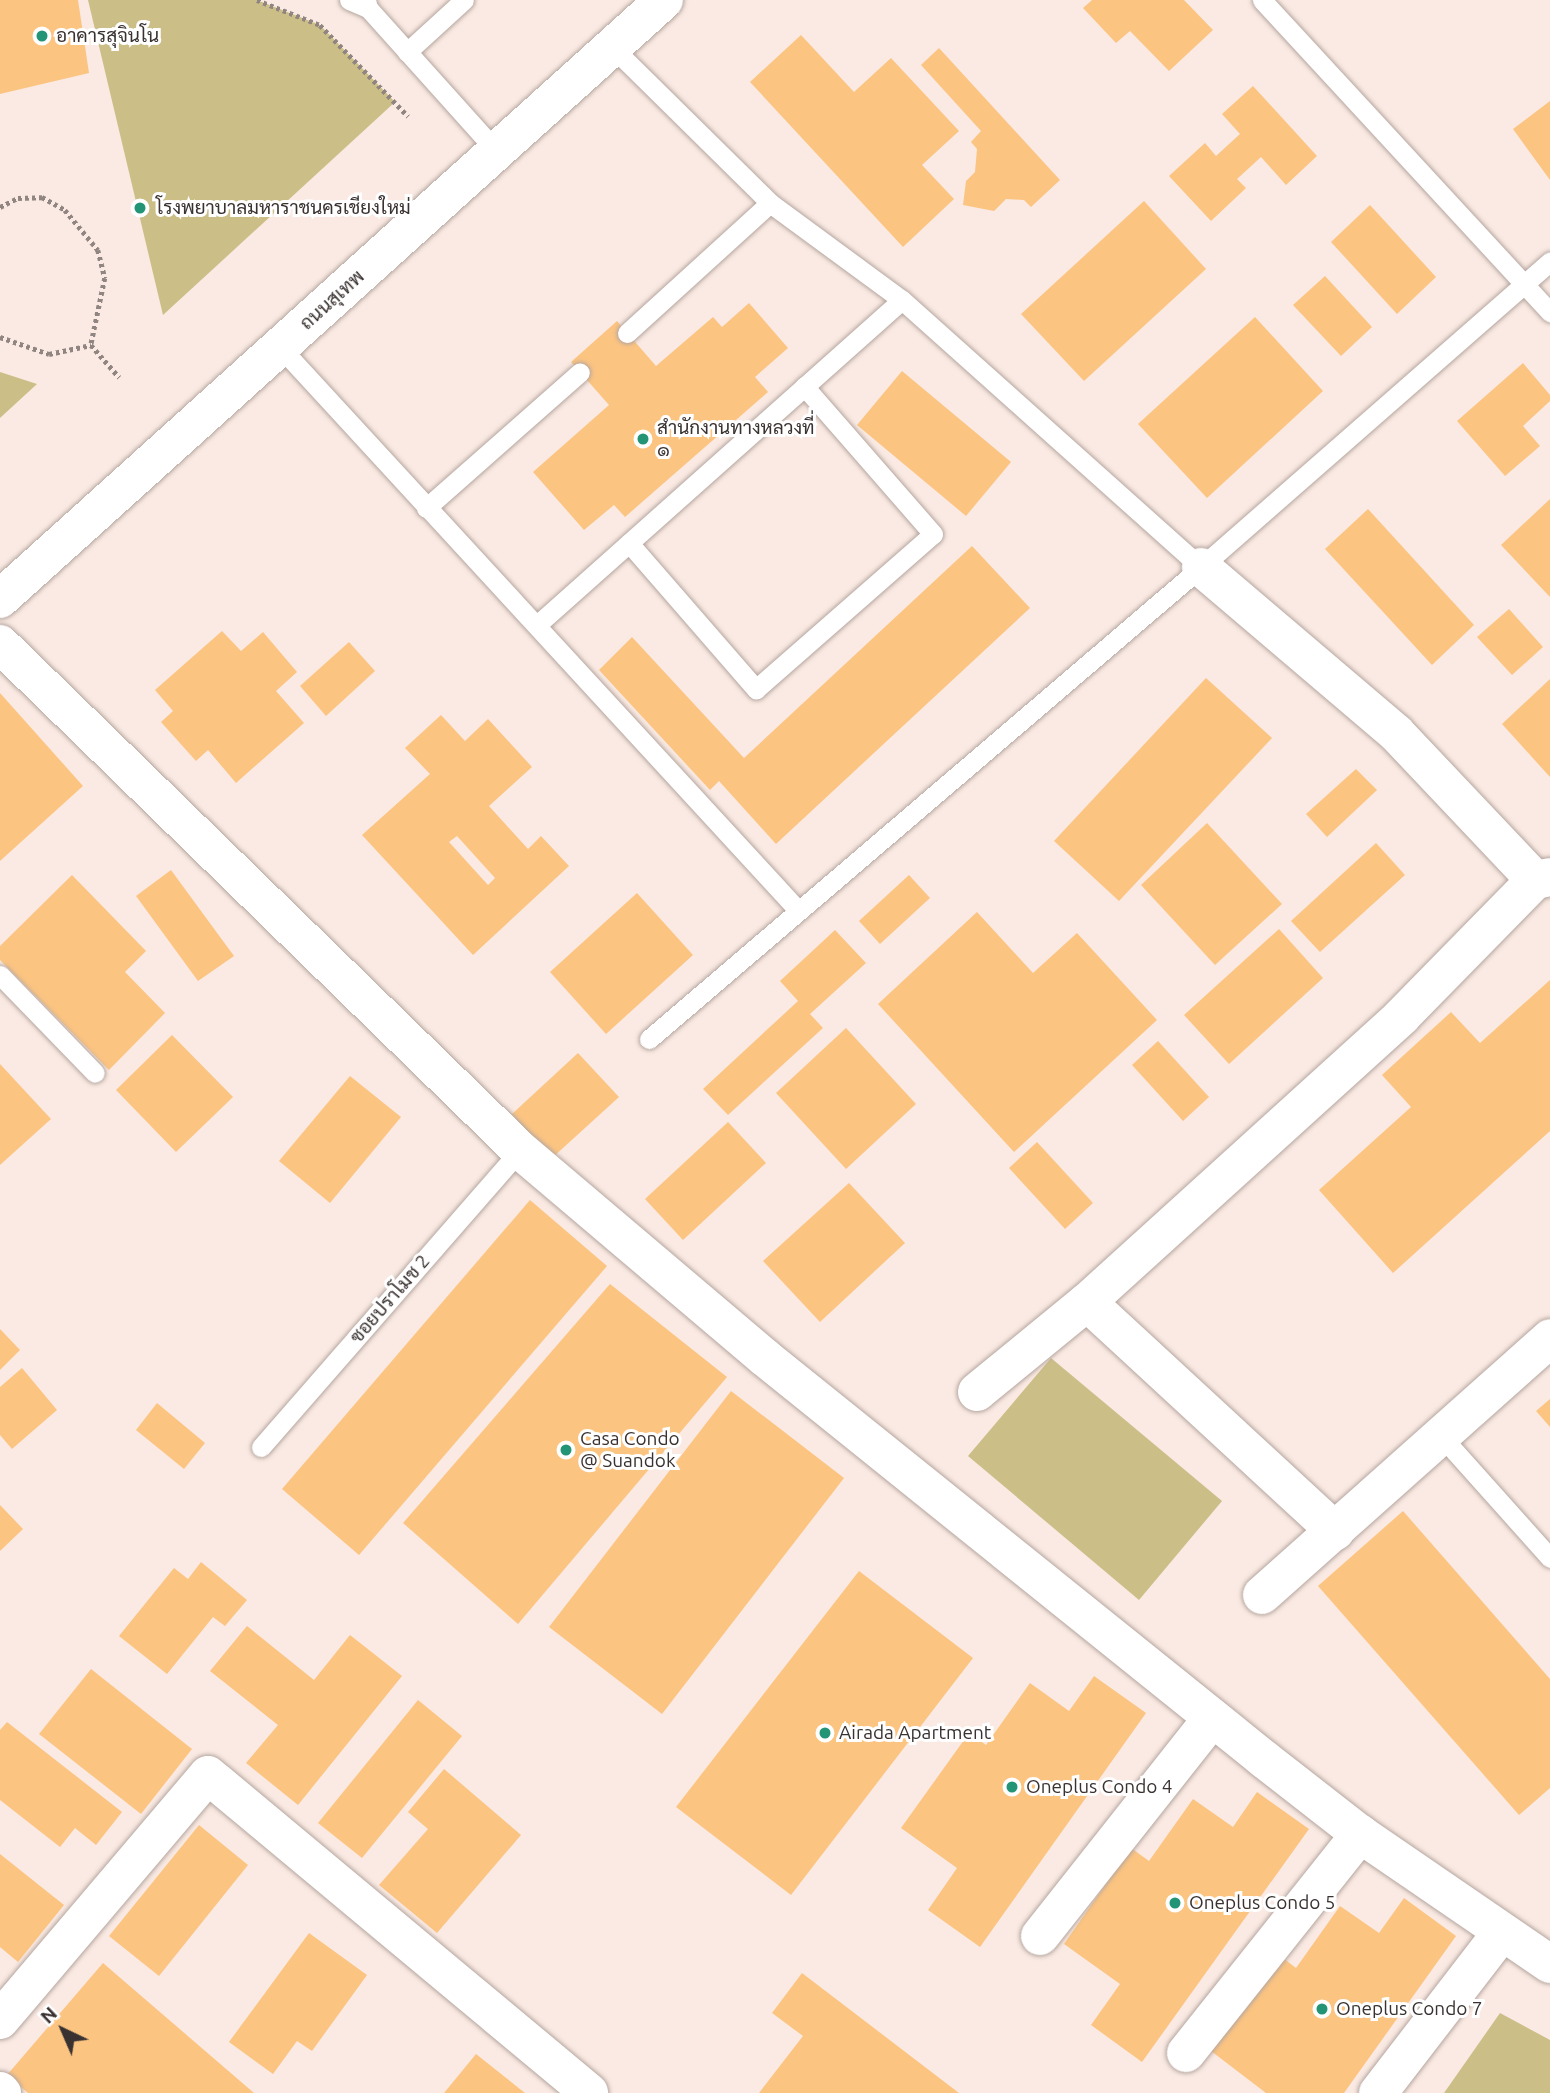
<!DOCTYPE html>
<html>
<head>
<meta charset="utf-8">
<style>
  body { margin:0 }
  #map { position:relative; width:1550px; height:2093px; overflow:hidden; background:#faeae3; font-family:Ubuntu,Sarabun,sans-serif }
  div>[style] { position:absolute }
  [style*='--x'] { left:calc(var(--x)*1px); top:calc(var(--y)*1px); width:calc(var(--w)*1px); rotate:calc(var(--a)*1deg) }
  .green>* { inset:0; background:#ccbe87 }
  .building>* { inset:0; background:#fcc481 }
  .path>* { height:4.5px; margin-top:-2.25px; transform-origin:0; background:repeating-linear-gradient(90deg,#908581 0 3.5px,transparent 0 7px) }
  .roads { filter:drop-shadow(0 0 2px #b5a69f) drop-shadow(0 0 2px #b5a69f) }
  .service>* { height:19px; margin:-9.5px; padding:0 9.5px; transform-origin:9.5px; border-radius:9.5px; background:#fff }
  .minor>* { height:38px; margin:-19px; padding:0 19px; transform-origin:19px; border-radius:19px; background:#fff }
  .secondary>* { height:38px; margin:-19px; padding:0 19px; transform-origin:19px; border-radius:19px; background:#fff }
  .dots>* { width:19px; height:19px; translate:-50% -50%; box-sizing:border-box; border:4px solid #fff; border-radius:50% }
  span { translate:-50% -50%; white-space:nowrap; text-align:center; line-height:1.15; -webkit-text-stroke:6px #fff; paint-order:stroke }
  .poi-label { font-size:19px; color:#393230 }
  .left { translate:0 -50%; text-align:left }
  .street-label { font-size:19px; color:#393230 }
  .north { position:absolute; left:28px; top:1995px; width:70px; height:70px; -webkit-text-stroke:5px #fff; paint-order:stroke; rotate:316deg; font-size:19px; font-weight:700; line-height:28px; text-align:center; color:#393230 }
  .north::after { content:''; display:block; margin:auto; width:24px; height:32px; background:#393230; clip-path:polygon(50% 0,100% 100%,50% 72%,0 100%) }
</style>
</head>
<body>
<div id="map">
  <div class="green">
    <i style="clip-path:polygon(88px 0,257px 0,320px 25px,395px 102px,163px 315px)"></i>
    <i style="clip-path:polygon(0 372px,37px 384px,0 418px)"></i>
    <i style="clip-path:polygon(1051px 1358px,1222px 1501px,1139px 1600px,968px 1456px)"></i>
    <i style="clip-path:polygon(1500px 2013px,1550px 2040px,1550px 2093px,1444px 2093px)"></i>
  </div>
  <div class="building">
    <i style="clip-path:polygon(0 0,78px 0,89px 73px,0 94px)"></i>
    <i style="clip-path:polygon(1092px 0,1184px 0,1213px 30px,1169px 71px,1130px 31px,1116px 43px,1083px 8px)"></i>
    <i style="clip-path:polygon(801px 35px,854px 92px,891px 58px,959px 131px,922px 165px,954px 199px,903px 247px,750px 82px)"></i>
    <i style="clip-path:polygon(939px 48px,1060px 180px,1031px 207px,1024px 200px,1006px 199px,994px 211px,963px 205px,966px 181px,975px 172px,977px 149px,971px 142px,981px 131px,921px 65px)"></i>
    <i style="clip-path:polygon(1253px 86px,1317px 156px,1286px 185px,1261px 157px,1237px 179px,1246px 188px,1211px 221px,1169px 176px,1205px 143px,1216px 156px,1240px 134px,1222px 114px)"></i>
    <i style="clip-path:polygon(1550px 101px,1550px 180px,1513px 129px)"></i>
    <i style="clip-path:polygon(1144px 201px,1206px 269px,1084px 381px,1021px 314px)"></i>
    <i style="clip-path:polygon(1370px 205px,1436px 277px,1397px 314px,1331px 242px)"></i>
    <i style="clip-path:polygon(1325px 276px,1372px 327px,1341px 356px,1293px 305px)"></i>
    <i style="clip-path:polygon(749px 303px,788px 348px,755px 377px,768px 392px,625px 517px,614px 505px,584px 530px,533px 472px,609px 405px,571px 362px,617px 321px,656px 366px,713px 317px,722px 327px)"></i>
    <i style="clip-path:polygon(1255px 317px,1323px 391px,1207px 498px,1138px 424px)"></i>
    <i style="clip-path:polygon(1523px 363px,1550px 395px,1550px 401px,1523px 426px,1540px 446px,1505px 476px,1457px 421px)"></i>
    <i style="clip-path:polygon(902px 371px,1011px 462px,966px 516px,857px 425px)"></i>
    <i style="clip-path:polygon(1550px 499px,1550px 597px,1501px 545px)"></i>
    <i style="clip-path:polygon(1368px 509px,1474px 625px,1432px 665px,1325px 549px)"></i>
    <i style="clip-path:polygon(972px 546px,1030px 608px,776px 844px,719px 781px,710px 790px,599px 670px,632px 637px,744px 758px)"></i>
    <i style="clip-path:polygon(1509px 609px,1543px 647px,1512px 675px,1477px 637px)"></i>
    <i style="clip-path:polygon(222px 631px,241px 651px,263px 632px,297px 672px,276px 691px,304px 723px,236px 783px,208px 750px,196px 761px,161px 722px,173px 711px,155px 690px)"></i>
    <i style="clip-path:polygon(349px 642px,375px 671px,326px 716px,300px 686px)"></i>
    <i style="clip-path:polygon(1206px 678px,1272px 738px,1119px 901px,1054px 841px)"></i>
    <i style="clip-path:polygon(1550px 679px,1550px 777px,1502px 724px)"></i>
    <i style="clip-path:polygon(0 693px,83px 786px,0 861px)"></i>
    <i style="clip-path:polygon(evenodd,441px 715px,465px 741px,488px 719px,532px 767px,489px 806px,528px 849px,541px 836px,569px 866px,473px 955px,362px 835px,430px 774px,405px 748px,441px 715px,457px 836px,495px 878px,488px 885px,449px 842px,457px 836px)"></i>
    <i style="clip-path:polygon(1356px 769px,1377px 790px,1327px 837px,1306px 814px)"></i>
    <i style="clip-path:polygon(1207px 823px,1282px 904px,1215px 965px,1141px 885px)"></i>
    <i style="clip-path:polygon(1376px 843px,1405px 875px,1320px 952px,1291px 921px)"></i>
    <i style="clip-path:polygon(171px 870px,234px 956px,198px 981px,136px 896px)"></i>
    <i style="clip-path:polygon(72px 875px,146px 951px,125px 972px,165px 1013px,109px 1070px,0 960px,0 946px)"></i>
    <i style="clip-path:polygon(909px 875px,930px 898px,880px 944px,859px 921px)"></i>
    <i style="clip-path:polygon(637px 893px,693px 955px,606px 1034px,550px 972px)"></i>
    <i style="clip-path:polygon(977px 912px,1033px 973px,1077px 933px,1157px 1020px,1014px 1152px,878px 1004px)"></i>
    <i style="clip-path:polygon(1279px 929px,1323px 978px,1229px 1064px,1184px 1015px)"></i>
    <i style="clip-path:polygon(835px 930px,866px 963px,810px 1014px,823px 1028px,728px 1115px,703px 1089px,798px 1001px,780px 981px)"></i>
    <i style="clip-path:polygon(1550px 980px,1550px 1131px,1393px 1273px,1319px 1190px,1411px 1107px,1382px 1075px,1451px 1012px,1480px 1043px)"></i>
    <i style="clip-path:polygon(846px 1028px,916px 1104px,846px 1169px,776px 1093px)"></i>
    <i style="clip-path:polygon(172px 1035px,233px 1097px,176px 1152px,116px 1090px)"></i>
    <i style="clip-path:polygon(1158px 1041px,1209px 1097px,1183px 1121px,1132px 1065px)"></i>
    <i style="clip-path:polygon(578px 1053px,619px 1097px,552px 1158px,512px 1114px)"></i>
    <i style="clip-path:polygon(0 1064px,51px 1119px,0 1165px)"></i>
    <i style="clip-path:polygon(350px 1076px,401px 1117px,330px 1203px,279px 1161px)"></i>
    <i style="clip-path:polygon(728px 1122px,766px 1163px,683px 1240px,645px 1199px)"></i>
    <i style="clip-path:polygon(1037px 1142px,1093px 1203px,1065px 1229px,1009px 1168px)"></i>
    <i style="clip-path:polygon(849px 1183px,905px 1243px,820px 1322px,763px 1261px)"></i>
    <i style="clip-path:polygon(530px 1200px,607px 1266px,359px 1555px,282px 1489px)"></i>
    <i style="clip-path:polygon(610px 1284px,727px 1377px,518px 1624px,403px 1523px)"></i>
    <i style="clip-path:polygon(0 1329px,20px 1350px,0 1370px)"></i>
    <i style="clip-path:polygon(22px 1368px,57px 1410px,12px 1449px,0 1435px,0 1387px)"></i>
    <i style="clip-path:polygon(731px 1391px,844px 1478px,662px 1714px,549px 1627px)"></i>
    <i style="clip-path:polygon(1550px 1399px,1550px 1427px,1536px 1411px)"></i>
    <i style="clip-path:polygon(157px 1403px,205px 1443px,184px 1469px,136px 1430px)"></i>
    <i style="clip-path:polygon(0 1505px,23px 1529px,0 1551px)"></i>
    <i style="clip-path:polygon(1403px 1511px,1550px 1679px,1550px 1788px,1519px 1815px,1318px 1586px)"></i>
    <i style="clip-path:polygon(201px 1562px,247px 1600px,225px 1626px,213px 1617px,167px 1674px,119px 1636px,174px 1568px,188px 1579px)"></i>
    <i style="clip-path:polygon(859px 1571px,973px 1658px,791px 1895px,676px 1807px)"></i>
    <i style="clip-path:polygon(247px 1626px,314px 1680px,350px 1635px,402px 1676px,298px 1805px,246px 1763px,278px 1725px,210px 1671px)"></i>
    <i style="clip-path:polygon(91px 1669px,192px 1749px,141px 1814px,39px 1734px)"></i>
    <i style="clip-path:polygon(1094px 1676px,1146px 1713px,980px 1947px,928px 1910px,957px 1868px,901px 1828px,969px 1733px,986px 1745px,1030px 1683px,1069px 1711px)"></i>
    <i style="clip-path:polygon(418px 1700px,462px 1736px,362px 1858px,318px 1823px)"></i>
    <i style="clip-path:polygon(7px 1722px,122px 1812px,96px 1845px,75px 1828px,60px 1847px,0 1800px,0 1730px)"></i>
    <i style="clip-path:polygon(444px 1769px,521px 1835px,437px 1933px,379px 1885px,428px 1829px,408px 1812px)"></i>
    <i style="clip-path:polygon(1257px 1792px,1309px 1829px,1142px 2062px,1091px 2025px,1120px 1984px,1064px 1944px,1131px 1848px,1149px 1861px,1193px 1799px,1233px 1827px)"></i>
    <i style="clip-path:polygon(199px 1825px,248px 1865px,159px 1976px,109px 1936px)"></i>
    <i style="clip-path:polygon(0 1854px,64px 1905px,18px 1962px,0 1947px)"></i>
    <i style="clip-path:polygon(1404px 1898px,1456px 1936px,1344px 2093px,1266px 2093px,1211px 2051px,1279px 1955px,1296px 1968px,1340px 1906px,1379px 1933px)"></i>
    <i style="clip-path:polygon(309px 1933px,367px 1975px,312px 2051px,297px 2041px,273px 2074px,229px 2042px)"></i>
    <i style="clip-path:polygon(103px 1963px,254px 2093px,28px 2093px,7px 2075px)"></i>
    <i style="clip-path:polygon(802px 1973px,959px 2093px,759px 2093px,803px 2036px,772px 2013px)"></i>
    <i style="clip-path:polygon(476px 2054px,525px 2093px,444px 2093px)"></i>
  </div>
  <div class="path">
    <i style="--x:257;--y:0;--w:68;--a:21.6"></i>
    <i style="--x:320;--y:25;--w:127;--a:46"></i>
    <i style="--x:0;--y:207;--w:20;--a:-27"></i>
    <i style="--x:18;--y:198;--w:24;--a:-2"></i>
    <i style="--x:42;--y:197;--w:26;--a:29"></i>
    <i style="--x:65;--y:210;--w:52;--a:50.5"></i>
    <i style="--x:98;--y:250;--w:29;--a:76"></i>
    <i style="--x:105;--y:278;--w:68;--a:101.8"></i>
    <i style="--x:0;--y:337;--w:52;--a:19.1"></i>
    <i style="--x:49;--y:354;--w:43;--a:-12.1"></i>
    <i style="--x:91;--y:345;--w:43;--a:48.8"></i>
  </div>
  <div class="roads">
    <div class="service">
      <i style="--x:349;--y:0;--w:21;--a:23"></i>
      <i style="--x:368;--y:8;--w:8;--a:-104"></i>
      <i style="--x:1262;--y:0;--w:425;--a:47.3"></i>
      <i style="--x:368;--y:8;--w:193;--a:48.1"></i>
      <i style="--x:612;--y:47;--w:222;--a:44.6"></i>
      <i style="--x:770;--y:203;--w:164;--a:36.3"></i>
      <i style="--x:407;--y:52;--w:77;--a:-42.4"></i>
      <i style="--x:627;--y:333;--w:193;--a:-42.3"></i>
      <i style="--x:280;--y:347;--w:762;--a:47.39"></i>
      <i style="--x:426;--y:508;--w:205;--a:-41.4"></i>
      <i style="--x:629;--y:543;--w:194;--a:49"></i>
      <i style="--x:756;--y:689;--w:235;--a:-41.2"></i>
      <i style="--x:933;--y:534;--w:196;--a:-131.1"></i>
      <i style="--x:538;--y:624;--w:487;--a:-41.7"></i>
      <i style="--x:902;--y:300;--w:401;--a:41.8"></i>
      <i style="--x:0;--y:975;--w:136;--a:45.9"></i>
      <i style="--x:649;--y:1039;--w:726;--a:-40.53"></i>
      <i style="--x:1201;--y:567;--w:464;--a:-41.2"></i>
      <i style="--x:1442;--y:1437;--w:162;--a:48.2"></i>
      <i style="--x:261;--y:1447;--w:394;--a:-48.9"></i>
    </div>
    <div class="minor">
      <i style="--x:1201;--y:567;--w:256;--a:40.4"></i>
      <i style="--x:1396;--y:733;--w:202;--a:46.6"></i>
      <i style="--x:1535;--y:880;--w:15;--a:-11"></i>
      <i style="--x:0;--y:644;--w:726;--a:44.22"></i>
      <i style="--x:520;--y:1150;--w:320;--a:40.3"></i>
      <i style="--x:764;--y:1357;--w:643;--a:38.81"></i>
      <i style="--x:1265;--y:1760;--w:120;--a:37.9"></i>
      <i style="--x:1360;--y:1834;--w:230;--a:34.4"></i>
      <i style="--x:1087;--y:1302;--w:338;--a:42.7"></i>
      <i style="--x:977;--y:1392;--w:142;--a:-39.3"></i>
      <i style="--x:1087;--y:1302;--w:425;--a:-42.2"></i>
      <i style="--x:1402;--y:1016;--w:190;--a:-45.6"></i>
      <i style="--x:1262;--y:1595;--w:386;--a:-41.7"></i>
      <i style="--x:1040;--y:1936;--w:278;--a:-51.7"></i>
      <i style="--x:0;--y:2020;--w:321;--a:-49.7"></i>
      <i style="--x:208;--y:1775;--w:496;--a:39.8"></i>
      <i style="--x:1186;--y:2053;--w:280;--a:-51.5"></i>
      <i style="--x:0;--y:2091;--w:3;--a:45"></i>
      <i style="--x:1378;--y:2093;--w:203;--a:-52.4"></i>
    </div>
    <div class="secondary">
      <i style="--x:0;--y:599;--w:894;--a:-42.05"></i>
    </div>
  </div>
  <div class="dots">
    <i style="left:42px;top:36px;background:#249476"></i>
    <i style="left:140px;top:208px;background:#249476"></i>
    <i style="left:643px;top:439px;background:#249476"></i>
    <i style="left:566px;top:1450px;background:#249476"></i>
    <i style="left:825px;top:1733px;background:#249476"></i>
    <i style="left:1012px;top:1787px;background:#249476"></i>
    <i style="left:1175px;top:1903px;background:#249476"></i>
    <i style="left:1322px;top:2009px;background:#249476"></i>
  </div>
  <div class="poi-label">
    <span class="left" style="left:56px;top:36px">อาคารสุจินโน</span>
    <span class="left" style="left:156px;top:208px">โรงพยาบาลมหาราชนครเชียงใหม่</span>
    <span class="left" style="left:657px;top:439px">สำนักงานทางหลวงที่<br>๑</span>
    <span class="left" style="left:580px;top:1450px">Casa Condo<br>@ Suandok</span>
    <span class="left" style="left:839px;top:1733px">Airada Apartment</span>
    <span class="left" style="left:1026px;top:1787px">Oneplus Condo 4</span>
    <span class="left" style="left:1189px;top:1903px">Oneplus Condo 5</span>
    <span class="left" style="left:1336px;top:2009px">Oneplus Condo 7</span>
  </div>
  <div class="street-label">
    <span style="left:332px;top:300px;rotate:-42deg">ถนนสุเทพ</span>
    <span style="left:390px;top:1299px;rotate:-49deg">ซอยปราโมช 2</span>
  </div>
  <div class="north">N</div>
</div>
</body>
</html>
